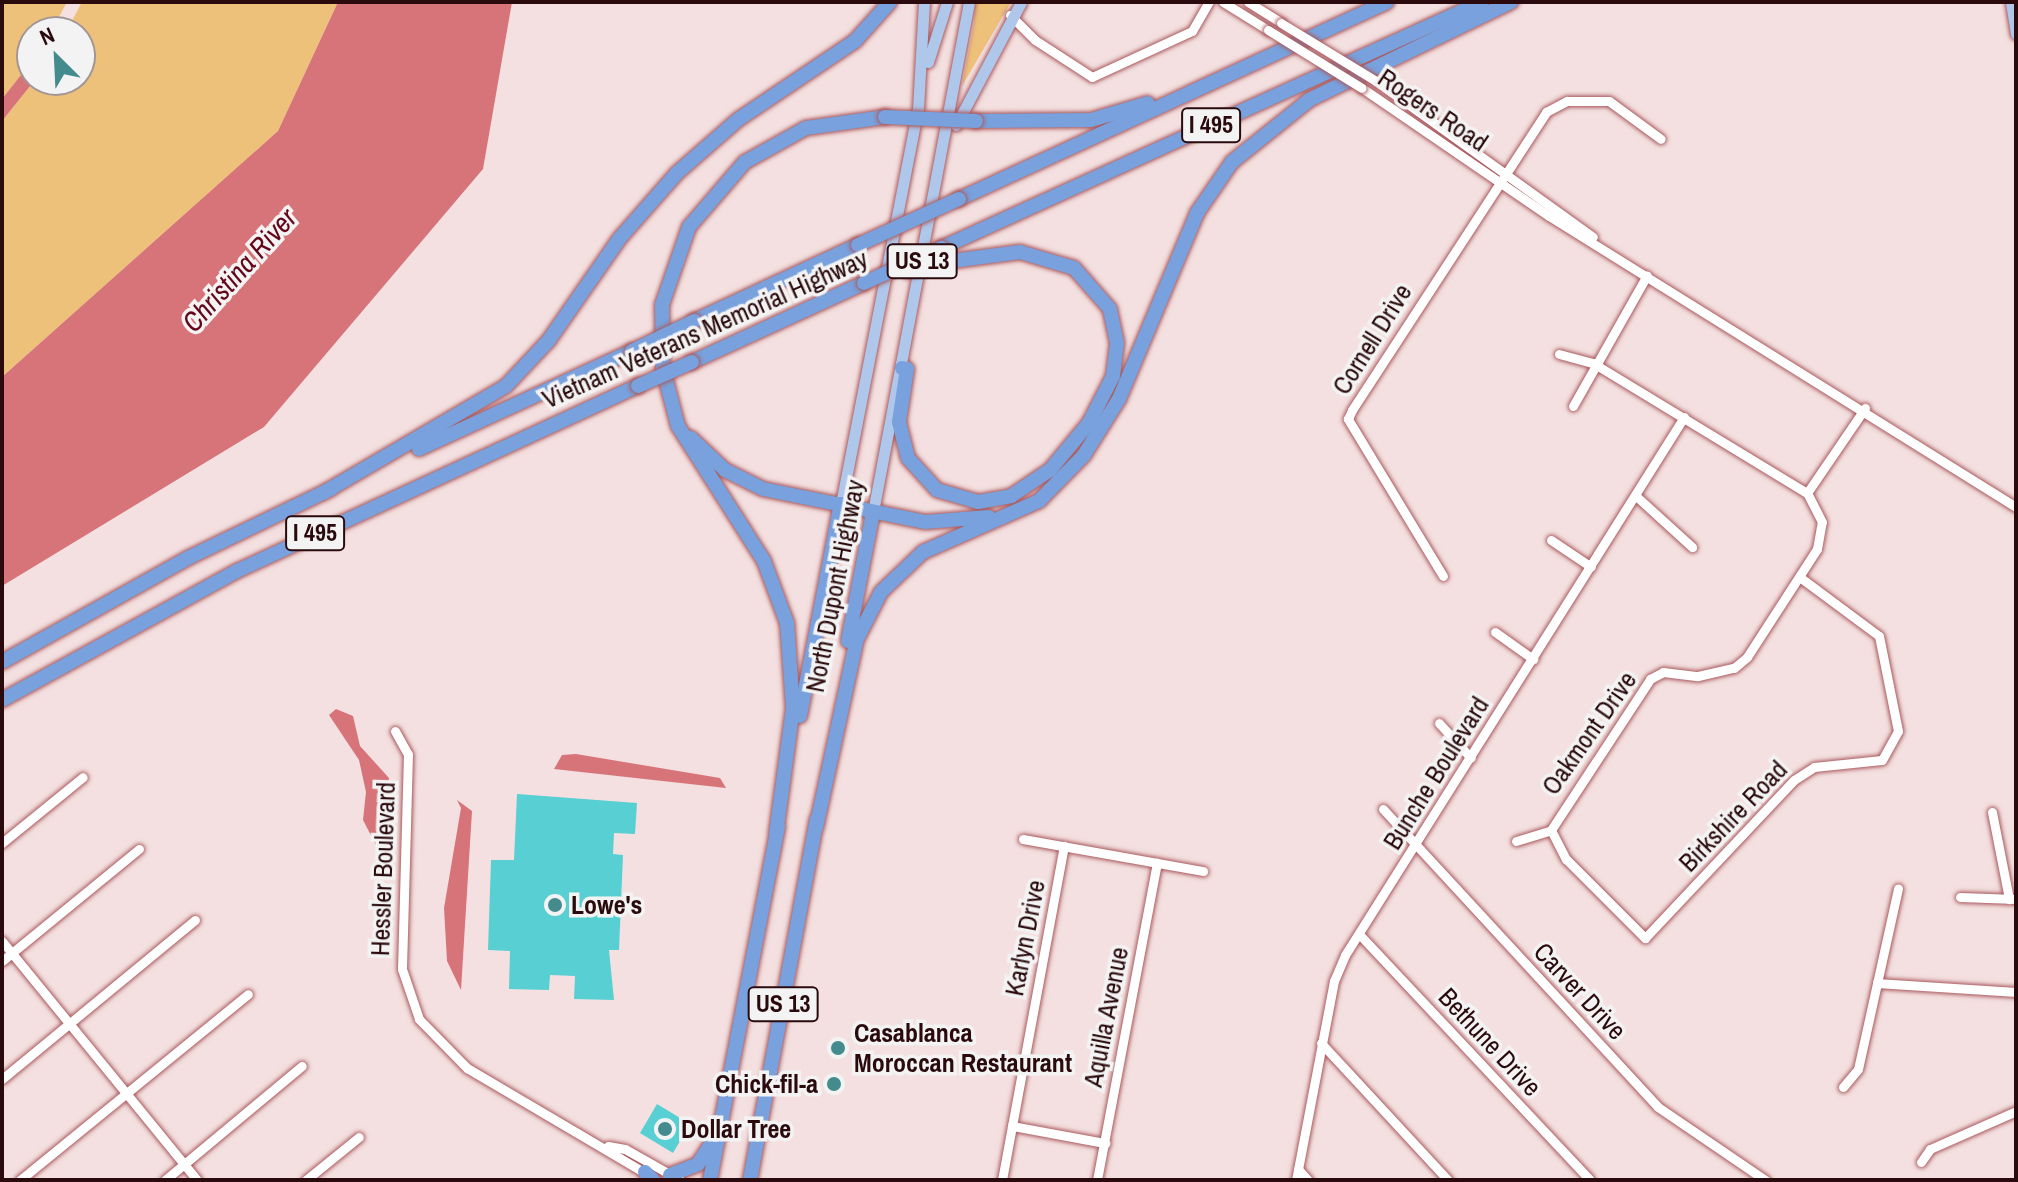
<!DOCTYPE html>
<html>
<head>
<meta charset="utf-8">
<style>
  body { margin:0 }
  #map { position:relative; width:2018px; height:1182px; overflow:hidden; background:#f4e0e0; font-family:"Archivo Narrow",sans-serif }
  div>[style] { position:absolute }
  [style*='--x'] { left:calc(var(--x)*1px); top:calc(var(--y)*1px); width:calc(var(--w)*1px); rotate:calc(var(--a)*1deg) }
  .green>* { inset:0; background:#edc17a }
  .water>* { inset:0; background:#d77479 }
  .building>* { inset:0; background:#57cfd3 }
  .roads { filter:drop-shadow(0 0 2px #aa595d) drop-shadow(0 0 2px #aa595d) }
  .minor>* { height:9px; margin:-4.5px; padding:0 4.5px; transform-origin:4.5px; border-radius:4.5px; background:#fff }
  .major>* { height:11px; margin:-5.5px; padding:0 5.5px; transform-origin:5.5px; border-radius:5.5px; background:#aec7eb }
  .highway>* { height:14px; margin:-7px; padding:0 7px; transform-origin:7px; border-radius:7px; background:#78a1dd }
  .bridges { filter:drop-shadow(0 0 2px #aa595d) drop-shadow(0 0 2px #aa595d) }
  .minor-bridge>* { height:9px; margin:-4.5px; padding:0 4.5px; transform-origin:4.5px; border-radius:4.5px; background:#fff }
  .highway-bridge>* { height:14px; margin:-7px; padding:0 7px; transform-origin:7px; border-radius:7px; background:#78a1dd }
  .dots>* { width:22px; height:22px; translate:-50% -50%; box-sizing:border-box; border:4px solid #f3f3f3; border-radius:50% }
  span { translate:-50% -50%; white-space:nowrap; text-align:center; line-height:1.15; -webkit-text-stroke:7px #f3f3f3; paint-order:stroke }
  .shield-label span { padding:2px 6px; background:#f3f3f3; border:2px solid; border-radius:6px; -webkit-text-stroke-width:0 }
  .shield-label { font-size:24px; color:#2a0a0d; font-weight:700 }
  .street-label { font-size:26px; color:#2a0a0d }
  .poi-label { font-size:26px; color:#2a0a0d; font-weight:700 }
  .left { translate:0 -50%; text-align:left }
  .right { translate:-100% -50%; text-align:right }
  .water-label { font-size:28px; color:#64061a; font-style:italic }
  .frame { position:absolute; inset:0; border:4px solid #2a0a0d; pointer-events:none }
  .north { position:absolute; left:16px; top:16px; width:80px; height:80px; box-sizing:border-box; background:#f3f3f3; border:2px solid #a39697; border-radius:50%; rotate:336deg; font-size:22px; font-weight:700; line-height:32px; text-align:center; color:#2a0a0d }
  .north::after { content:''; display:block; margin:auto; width:28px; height:36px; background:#438b8d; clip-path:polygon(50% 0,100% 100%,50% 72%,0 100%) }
</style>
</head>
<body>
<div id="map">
  <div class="green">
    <i style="clip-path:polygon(2px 2px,67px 2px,51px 32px,32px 32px,32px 61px,2px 99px)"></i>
    <i style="clip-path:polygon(82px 2px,338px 2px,278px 131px,2px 377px,2px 121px,35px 80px,80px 80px,80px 32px,66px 32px)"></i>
    <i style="clip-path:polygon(975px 2px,1011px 2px,962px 86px,974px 23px)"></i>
  </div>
  <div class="water">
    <i style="clip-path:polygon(338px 2px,512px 2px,483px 169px,264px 427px,2px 586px,2px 377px,278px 131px)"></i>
    <i style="clip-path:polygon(32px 61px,35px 80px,2px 121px,2px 99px)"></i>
    <i style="clip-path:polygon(336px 709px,353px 716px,360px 746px,389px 778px,380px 853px,363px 820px,366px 792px,359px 760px,329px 715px)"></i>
    <i style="clip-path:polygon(576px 754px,720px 778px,726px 788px,554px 769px,562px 755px)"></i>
    <i style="clip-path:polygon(457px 800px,472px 811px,461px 990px,447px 961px,444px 908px,461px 808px)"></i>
  </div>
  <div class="building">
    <i style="clip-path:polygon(517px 794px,637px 803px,635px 834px,614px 833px,613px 854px,623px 855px,619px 950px,609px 950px,614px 1000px,574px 999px,575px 976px,550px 975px,549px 990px,509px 989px,510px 951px,488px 950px,491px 860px,514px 860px)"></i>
    <i style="clip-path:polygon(657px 1104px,690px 1124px,673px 1153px,640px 1133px)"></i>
  </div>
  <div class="roads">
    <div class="minor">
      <i style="--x:1223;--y:2;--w:53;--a:31.9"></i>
      <i style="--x:1248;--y:2;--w:39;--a:32"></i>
      <i style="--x:1010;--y:15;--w:35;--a:45"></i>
      <i style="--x:1035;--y:40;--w:68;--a:33"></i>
      <i style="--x:1092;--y:77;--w:110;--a:-24.7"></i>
      <i style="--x:1192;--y:31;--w:34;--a:-60"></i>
      <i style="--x:1376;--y:81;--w:267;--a:35.7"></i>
      <i style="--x:1362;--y:88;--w:227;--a:34.4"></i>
      <i style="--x:1549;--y:216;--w:550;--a:31.93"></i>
      <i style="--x:1559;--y:354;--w:35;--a:15"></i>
      <i style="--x:1593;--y:363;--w:250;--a:31.3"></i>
      <i style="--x:1573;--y:406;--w:150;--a:-60.5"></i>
      <i style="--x:1636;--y:496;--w:76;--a:42.3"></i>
      <i style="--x:1551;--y:540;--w:48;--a:34"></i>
      <i style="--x:1443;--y:576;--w:184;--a:-121.2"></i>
      <i style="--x:1348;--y:419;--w:10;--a:-66"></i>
      <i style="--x:1352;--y:410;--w:356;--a:-56.9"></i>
      <i style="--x:1546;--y:112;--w:24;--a:-28"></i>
      <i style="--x:1567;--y:101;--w:42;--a:0"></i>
      <i style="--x:1609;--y:101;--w:64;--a:36.2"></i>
      <i style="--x:1495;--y:632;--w:47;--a:35.4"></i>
      <i style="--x:1439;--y:723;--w:47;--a:47.6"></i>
      <i style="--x:395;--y:731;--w:26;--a:61"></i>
      <i style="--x:408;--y:754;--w:215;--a:91.6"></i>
      <i style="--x:402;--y:969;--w:53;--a:71.2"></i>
      <i style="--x:419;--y:1019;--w:69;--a:45.6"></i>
      <i style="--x:467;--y:1068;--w:209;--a:30.5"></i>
      <i style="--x:1383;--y:809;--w:405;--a:47.3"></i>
      <i style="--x:1658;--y:1107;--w:130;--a:34.3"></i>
      <i style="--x:1992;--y:812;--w:89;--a:78.9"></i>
      <i style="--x:1551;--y:830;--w:33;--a:63"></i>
      <i style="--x:1566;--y:859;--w:112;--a:45"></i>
      <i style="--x:1645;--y:938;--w:217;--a:-46.7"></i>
      <i style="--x:1794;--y:780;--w:24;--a:-33"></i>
      <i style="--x:1814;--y:767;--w:68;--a:-5.9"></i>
      <i style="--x:1882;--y:760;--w:33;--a:-61"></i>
      <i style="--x:1898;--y:731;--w:97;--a:-101.3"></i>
      <i style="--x:1879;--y:636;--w:97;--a:-143.4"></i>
      <i style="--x:1023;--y:839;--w:183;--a:10.1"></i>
      <i style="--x:1516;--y:841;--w:37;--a:-17"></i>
      <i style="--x:1551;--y:830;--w:181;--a:-56.7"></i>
      <i style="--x:1650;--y:679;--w:15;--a:-28"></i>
      <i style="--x:1663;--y:672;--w:35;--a:7"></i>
      <i style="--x:1698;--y:676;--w:37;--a:-13"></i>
      <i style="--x:1734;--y:668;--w:17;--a:-40"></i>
      <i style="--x:1747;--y:657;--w:129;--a:-57.1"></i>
      <i style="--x:1817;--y:549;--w:27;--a:-80"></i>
      <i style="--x:1822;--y:522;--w:33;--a:-117"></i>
      <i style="--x:1807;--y:493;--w:103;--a:-55.7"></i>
      <i style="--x:2;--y:843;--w:104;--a:-39.2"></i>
      <i style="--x:1960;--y:897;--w:56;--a:2"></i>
      <i style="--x:1359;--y:934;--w:337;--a:46.8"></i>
      <i style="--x:2;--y:941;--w:308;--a:50.8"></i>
      <i style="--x:2;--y:961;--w:177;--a:-39.3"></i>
      <i style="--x:1877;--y:983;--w:139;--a:3.7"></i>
      <i style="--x:1321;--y:1043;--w:187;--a:47.2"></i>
      <i style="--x:2;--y:1079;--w:250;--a:-39.5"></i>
      <i style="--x:1843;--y:1087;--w:23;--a:-50"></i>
      <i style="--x:1858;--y:1069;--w:185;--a:-77.5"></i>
      <i style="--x:1012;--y:1126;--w:95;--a:10.4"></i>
      <i style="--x:608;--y:1146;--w:17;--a:10"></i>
      <i style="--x:625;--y:1149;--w:63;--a:29.4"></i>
      <i style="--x:1921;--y:1162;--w:16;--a:-55"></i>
      <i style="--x:1930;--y:1149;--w:94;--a:-23.8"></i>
      <i style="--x:1298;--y:1169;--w:15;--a:48"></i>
      <i style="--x:20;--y:1180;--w:294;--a:-39.2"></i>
      <i style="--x:165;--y:1180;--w:178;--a:-39.8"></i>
      <i style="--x:306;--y:1180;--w:68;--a:-39.1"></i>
      <i style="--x:1002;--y:1180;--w:340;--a:-79.5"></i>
      <i style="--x:1097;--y:1180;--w:323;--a:-79.3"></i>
      <i style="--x:1296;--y:1180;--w:203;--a:-79.2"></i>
      <i style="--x:1334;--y:981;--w:28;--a:-67"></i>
      <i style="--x:1345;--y:955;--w:636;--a:-57.78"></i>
    </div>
    <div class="major">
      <i style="--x:2011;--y:2;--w:32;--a:81"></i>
      <i style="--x:928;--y:62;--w:63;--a:-72.4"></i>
      <i style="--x:956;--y:125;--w:139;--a:-62.1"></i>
      <i style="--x:841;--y:504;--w:402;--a:-79"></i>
      <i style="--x:918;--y:109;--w:107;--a:-86.8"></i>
      <i style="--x:873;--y:512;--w:519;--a:-79.34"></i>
    </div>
    <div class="highway">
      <i style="--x:976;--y:121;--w:115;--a:-0.5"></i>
      <i style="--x:1091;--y:120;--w:59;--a:-16.6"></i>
      <i style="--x:959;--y:199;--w:471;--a:-24.7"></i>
      <i style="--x:941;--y:248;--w:594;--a:-24.45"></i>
      <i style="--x:694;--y:321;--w:181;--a:-24.9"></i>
      <i style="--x:692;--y:362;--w:189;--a:-24.7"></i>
      <i style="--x:902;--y:368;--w:5;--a:11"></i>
      <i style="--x:907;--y:369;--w:54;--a:98.6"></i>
      <i style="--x:899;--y:422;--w:37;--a:76"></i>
      <i style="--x:908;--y:458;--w:43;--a:47.8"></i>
      <i style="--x:937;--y:490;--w:43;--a:16.3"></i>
      <i style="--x:978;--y:502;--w:34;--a:-10"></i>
      <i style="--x:1011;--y:496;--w:47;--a:-33.7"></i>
      <i style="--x:1050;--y:470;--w:61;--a:-50.3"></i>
      <i style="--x:1089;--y:423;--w:53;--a:-62.9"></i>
      <i style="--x:1113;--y:376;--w:33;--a:-83"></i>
      <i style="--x:1117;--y:343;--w:35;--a:-102"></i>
      <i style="--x:1110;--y:309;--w:55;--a:-131.3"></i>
      <i style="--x:1074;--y:268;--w:56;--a:-163.5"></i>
      <i style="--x:1020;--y:252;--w:84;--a:172.5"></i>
      <i style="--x:691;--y:438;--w:47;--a:43.3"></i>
      <i style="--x:725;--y:470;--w:42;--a:26.6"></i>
      <i style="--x:763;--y:489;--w:165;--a:11.5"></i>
      <i style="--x:925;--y:522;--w:64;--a:-4.5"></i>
      <i style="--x:419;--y:449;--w:234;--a:-24.7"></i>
      <i style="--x:323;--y:493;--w:212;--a:-30.3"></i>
      <i style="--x:506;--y:386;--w:63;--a:-46.9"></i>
      <i style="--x:549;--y:340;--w:124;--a:-55.2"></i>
      <i style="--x:620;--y:238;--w:86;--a:-48.8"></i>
      <i style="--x:677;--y:173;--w:82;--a:-41.1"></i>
      <i style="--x:739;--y:119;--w:140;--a:-33.9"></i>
      <i style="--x:855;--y:41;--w:52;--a:-48.1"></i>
      <i style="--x:848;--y:641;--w:131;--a:-79"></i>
      <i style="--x:2;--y:662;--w:213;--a:-29.2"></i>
      <i style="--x:188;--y:558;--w:159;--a:-25.8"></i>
      <i style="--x:2;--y:700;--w:268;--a:-28.8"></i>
      <i style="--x:237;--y:571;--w:442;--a:-24.8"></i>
      <i style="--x:800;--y:716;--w:216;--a:-79.1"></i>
      <i style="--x:816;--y:828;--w:193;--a:-77.8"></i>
      <i style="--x:857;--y:639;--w:53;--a:-62.9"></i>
      <i style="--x:881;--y:592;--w:58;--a:-43.6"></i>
      <i style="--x:923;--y:552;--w:127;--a:-23.7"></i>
      <i style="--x:1039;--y:501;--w:64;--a:-45.6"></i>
      <i style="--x:1084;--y:455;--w:66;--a:-58"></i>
      <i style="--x:1119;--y:399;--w:202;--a:-67.2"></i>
      <i style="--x:1197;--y:213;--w:62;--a:-55.5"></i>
      <i style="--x:1232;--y:162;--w:99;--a:-38.8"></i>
      <i style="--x:1309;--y:100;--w:225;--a:-25.9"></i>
      <i style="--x:776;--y:834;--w:127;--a:-82.3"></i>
      <i style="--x:793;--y:708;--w:85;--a:-94"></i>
      <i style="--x:787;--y:623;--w:66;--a:-110.4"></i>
      <i style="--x:764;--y:561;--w:160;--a:-122.5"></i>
      <i style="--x:678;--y:426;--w:59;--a:-104.7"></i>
      <i style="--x:663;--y:369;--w:64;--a:-90.9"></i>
      <i style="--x:662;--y:305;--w:83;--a:-70.9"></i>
      <i style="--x:689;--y:227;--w:86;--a:-49.3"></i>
      <i style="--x:745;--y:162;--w:70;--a:-29.1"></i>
      <i style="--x:806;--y:128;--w:80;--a:-7.9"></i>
      <i style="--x:645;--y:1172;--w:11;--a:45"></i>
      <i style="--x:670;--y:1175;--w:30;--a:-21"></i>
      <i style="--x:698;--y:1164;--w:31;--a:-57"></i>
      <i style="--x:710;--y:1180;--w:360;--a:-79.1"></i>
      <i style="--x:750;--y:1180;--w:367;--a:-79.5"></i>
    </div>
  </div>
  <div class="bridges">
    <div class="minor-bridge">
      <i style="--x:1281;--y:23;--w:111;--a:31.4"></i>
      <i style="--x:1268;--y:30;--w:110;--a:31.7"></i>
    </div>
    <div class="highway-bridge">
      <i style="--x:885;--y:117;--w:91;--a:2.5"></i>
      <i style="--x:858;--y:245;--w:111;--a:-24.5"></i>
      <i style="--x:907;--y:271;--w:31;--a:-15"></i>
      <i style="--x:864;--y:283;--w:85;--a:-24.4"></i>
      <i style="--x:632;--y:351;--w:69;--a:-25.8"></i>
      <i style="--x:638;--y:386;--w:59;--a:-24"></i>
    </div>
  </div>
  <div class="dots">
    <i style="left:555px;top:905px;background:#438b8d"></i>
    <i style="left:838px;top:1048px;background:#438b8d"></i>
    <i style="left:834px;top:1084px;background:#438b8d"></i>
    <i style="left:665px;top:1129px;background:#438b8d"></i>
  </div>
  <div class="shield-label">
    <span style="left:1211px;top:125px">I 495</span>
    <span style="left:922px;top:261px">US 13</span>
    <span style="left:315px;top:533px">I 495</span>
    <span style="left:783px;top:1004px">US 13</span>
  </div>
  <div class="street-label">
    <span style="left:1433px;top:110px;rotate:34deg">Rogers Road</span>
    <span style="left:705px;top:329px;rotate:-24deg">Vietnam Veterans Memorial Highway</span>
    <span style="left:1372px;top:339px;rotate:-58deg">Cornell Drive</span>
    <span style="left:835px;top:586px;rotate:-79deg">North Dupont Highway</span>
    <span style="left:1589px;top:733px;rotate:-55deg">Oakmont Drive</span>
    <span style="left:1436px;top:773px;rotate:-58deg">Bunche Boulevard</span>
    <span style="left:1733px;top:816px;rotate:-46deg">Birkshire Road</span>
    <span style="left:383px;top:869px;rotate:-88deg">Hessler Boulevard</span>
    <span style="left:1025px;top:938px;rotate:-79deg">Karlyn Drive</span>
    <span style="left:1580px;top:991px;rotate:47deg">Carver Drive</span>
    <span style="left:1106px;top:1017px;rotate:-79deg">Aquilla Avenue</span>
    <span style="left:1490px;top:1042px;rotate:47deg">Bethune Drive</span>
  </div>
  <div class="poi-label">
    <span class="left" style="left:571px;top:905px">Lowe's</span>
    <span class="left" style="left:854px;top:1048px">Casablanca<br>Moroccan Restaurant</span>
    <span class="right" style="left:818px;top:1084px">Chick-fil-a</span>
    <span class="left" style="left:681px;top:1129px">Dollar Tree</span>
  </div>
  <div class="water-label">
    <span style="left:239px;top:270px;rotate:-48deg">Christina River</span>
  </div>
  <div class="frame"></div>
  <div class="north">N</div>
</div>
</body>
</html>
